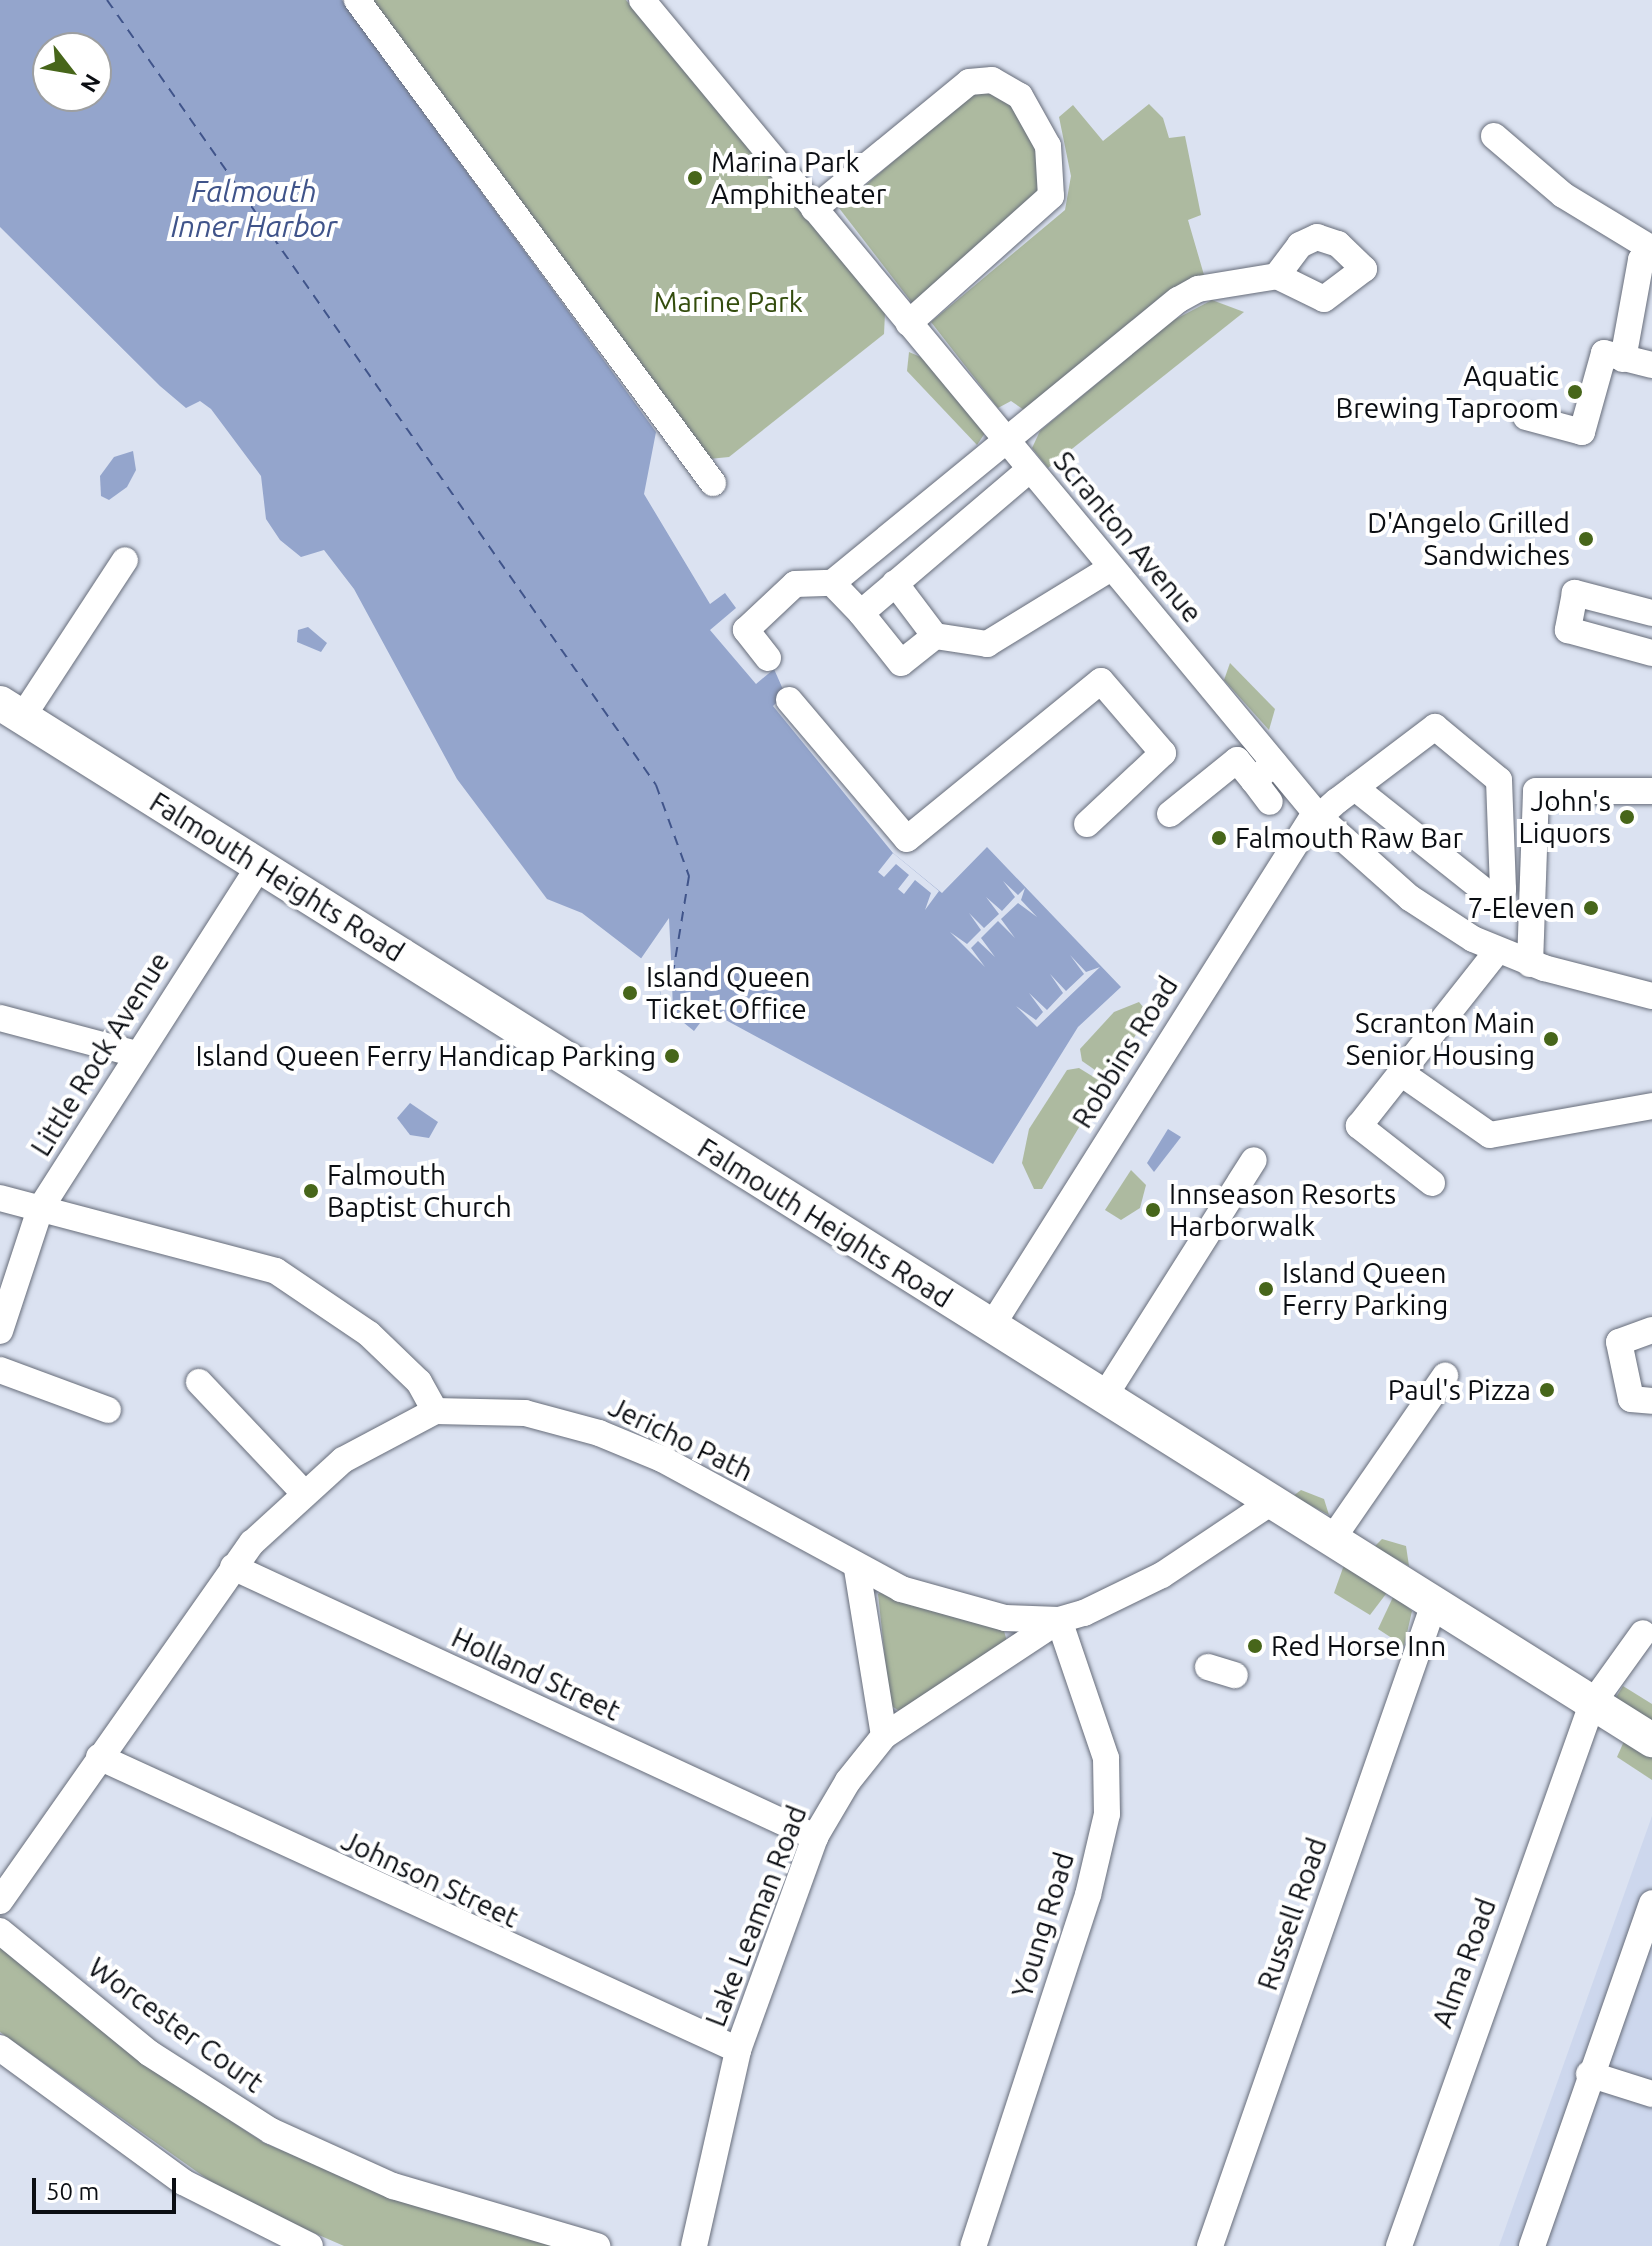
<!DOCTYPE html>
<html>
<head>
<meta charset="utf-8">
<style>
  body { margin:0 }
  #map { position:relative; width:1652px; height:2246px; overflow:hidden; background:#dbe2f1; font-family:Ubuntu,sans-serif }
  div>[style] { position:absolute }
  [style*='--x'] { left:calc(var(--x)*1px); top:calc(var(--y)*1px); width:calc(var(--w)*1px); rotate:calc(var(--a)*1deg) }
  .built>* { inset:0; background:#cdd7ed }
  .green>* { inset:0; background:#adbaa0 }
  .water>* { inset:0; background:#94a5cc }
  .pier>* { inset:0; background:#dbe2f1 }
  .ferry>* { height:2px; margin-top:-1px; transform-origin:0; background:repeating-linear-gradient(90deg,#40548a 0 10px,transparent 0 18px) }
  .roads { filter:drop-shadow(0 0 2px #676d7a) drop-shadow(0 0 2px #676d7a) }
  .minor>* { height:26px; margin:-13px; padding:0 13px; transform-origin:13px; border-radius:13px; background:#fff }
  .major>* { height:34px; margin:-17px; padding:0 17px; transform-origin:17px; border-radius:17px; background:#fff }
  .dots>* { width:22px; height:22px; translate:-50% -50%; box-sizing:border-box; border:4px solid #fff; border-radius:50% }
  span { translate:-50% -50%; white-space:nowrap; text-align:center; line-height:1.15; -webkit-text-stroke:8px #fff; paint-order:stroke }
  .poi-label { font-size:28px; color:#0b0e13 }
  .left { translate:0 -50%; text-align:left }
  .right { translate:-100% -50%; text-align:right }
  .park-label { font-size:28px; color:#334c0d }
  .street-label { font-size:28px; color:#0b0e13 }
  .water-label { font-size:30px; color:#40548a; font-style:italic }
  .north { position:absolute; left:32px; top:32px; width:80px; height:80px; box-sizing:border-box; background:#fff; border:2px solid #9d9fa1; border-radius:50%; rotate:121deg; font-size:22px; font-weight:700; line-height:32px; text-align:center; color:#0b0e13 }
  .north::after { content:''; display:block; margin:auto; width:28px; height:36px; background:#47661a; clip-path:polygon(50% 0,100% 100%,50% 72%,0 100%) }
  .scale { position:absolute; left:32px; top:2178px; width:144px; height:36px; box-sizing:border-box; border:4px solid #0b0e13; border-top:0; padding-left:10px; font-size:24px; line-height:28px; white-space:nowrap; color:#0b0e13; -webkit-text-stroke:6px #fff; paint-order:stroke }
</style>
</head>
<body>
<div id="map">
  <div class="built">
    <i style="clip-path:polygon(1652px 1816px,1652px 2246px,1499px 2246px)"></i>
  </div>
  <div class="green">
    <i style="clip-path:polygon(369px 0,626px 0,885px 313px,884px 334px,729px 457px,709px 459px)"></i>
    <i style="clip-path:polygon(980px 87px,1009px 103px,1034px 140px,1042px 191px,913px 304px,839px 208px)"></i>
    <i style="clip-path:polygon(1149px 104px,1163px 118px,1169px 138px,1185px 136px,1201px 215px,1188px 220px,1204px 275px,1163px 295px,1024px 410px,1011px 401px,998px 408px,931px 322px,1065px 210px,1071px 176px,1059px 117px,1073px 105px,1103px 141px)"></i>
    <i style="clip-path:polygon(1212px 300px,1244px 312px,1048px 468px,1032px 448px,1040px 431px,1172px 321px)"></i>
    <i style="clip-path:polygon(909px 352px,923px 358px,985px 433px,977px 445px,907px 371px)"></i>
    <i style="clip-path:polygon(1230px 663px,1275px 709px,1269px 730px,1224px 680px)"></i>
    <i style="clip-path:polygon(1139px 1002px,1149px 1014px,1108px 1079px,1082px 1061px,1080px 1049px,1114px 1012px)"></i>
    <i style="clip-path:polygon(1079px 1068px,1105px 1084px,1042px 1189px,1034px 1189px,1022px 1163px,1029px 1129px,1067px 1070px)"></i>
    <i style="clip-path:polygon(1131px 1170px,1146px 1185px,1140px 1208px,1121px 1220px,1105px 1210px)"></i>
    <i style="clip-path:polygon(1301px 1490px,1324px 1499px,1329px 1515px,1293px 1496px)"></i>
    <i style="clip-path:polygon(1382px 1539px,1406px 1546px,1409px 1566px,1374px 1547px)"></i>
    <i style="clip-path:polygon(1344px 1565px,1389px 1590px,1370px 1615px,1334px 1593px)"></i>
    <i style="clip-path:polygon(884px 1591px,1004px 1631px,1008px 1645px,901px 1712px,890px 1705px,878px 1594px)"></i>
    <i style="clip-path:polygon(1394px 1595px,1412px 1611px,1404px 1646px,1378px 1629px)"></i>
    <i style="clip-path:polygon(1623px 1686px,1652px 1704px,1652px 1720px,1615px 1699px)"></i>
    <i style="clip-path:polygon(1625px 1739px,1652px 1753px,1652px 1780px,1617px 1757px)"></i>
    <i style="clip-path:polygon(0 1948px,139px 2060px,264px 2143px,409px 2204px,556px 2246px,344px 2246px,234px 2198px,0 2032px)"></i>
  </div>
  <div class="water">
    <i style="clip-path:polygon(evenodd,0 0,342px 0,656px 432px,644px 494px,710px 604px,725px 593px,736px 608px,710px 630px,756px 684px,774px 669px,785px 694px,773px 706px,893px 853px,942px 893px,987px 847px,1121px 987px,1078px 1027px,993px 1164px,709px 1011px,694px 1031px,663px 1006px,655px 969px,582px 913px,547px 899px,457px 779px,354px 589px,324px 550px,301px 557px,280px 540px,266px 519px,261px 476px,211px 409px,200px 401px,186px 408px,160px 386px,0 227px,0 0,48px 48px,96px 48px,96px 96px,48px 96px,48px 48px)"></i>
    <i style="clip-path:polygon(133px 451px,136px 470px,127px 487px,109px 500px,101px 496px,100px 476px,114px 457px)"></i>
    <i style="clip-path:polygon(308px 627px,327px 643px,321px 652px,297px 642px,298px 630px)"></i>
    <i style="clip-path:polygon(410px 1103px,438px 1122px,429px 1138px,410px 1135px,397px 1118px)"></i>
    <i style="clip-path:polygon(1168px 1129px,1181px 1137px,1154px 1172px,1147px 1163px)"></i>
  </div>
  <div class="pier">
    <i style="clip-path:polygon(893px 853px,939px 891px,925px 910px,931px 893px,915px 880px,904px 894px,898px 889px,909px 875px,896px 864px,884px 877px,878px 872px)"></i>
    <i style="clip-path:polygon(1003px 881px,1018px 895px,1025px 888px,1021px 900px,1037px 917px,1018px 903px,1001px 919px,1015px 938px,998px 921px,981px 938px,995px 957px,978px 941px,971px 948px,985px 967px,950px 932px,967px 944px,981px 930px,969px 913px,984px 928px,999px 914px,986px 897px,1002px 911px,1015px 897px)"></i>
    <i style="clip-path:polygon(669px 918px,672px 979px,673px 1016px,663px 1006px,656px 969px,640px 960px)"></i>
    <i style="clip-path:polygon(1070px 955px,1086px 972px,1100px 967px,1037px 1027px,1016px 1006px,1036px 1020px,1043px 1012px,1029px 993px,1047px 1010px,1063px 993px,1050px 974px,1066px 991px,1084px 974px)"></i>
  </div>
  <div class="ferry">
    <i style="--x:107;--y:0;--w:958;--a:55.03"></i>
    <i style="--x:656;--y:785;--w:97;--a:70.1"></i>
    <i style="--x:689;--y:876;--w:104;--a:99.4"></i>
  </div>
  <div class="roads">
    <div class="minor">
      <i style="--x:357;--y:0;--w:600;--a:53.61"></i>
      <i style="--x:642;--y:0;--w:1061;--a:50.35"></i>
      <i style="--x:1319;--y:817;--w:122;--a:41.7"></i>
      <i style="--x:1410;--y:898;--w:75;--a:33.1"></i>
      <i style="--x:1473;--y:939;--w:77;--a:22.2"></i>
      <i style="--x:1544;--y:968;--w:112;--a:14.5"></i>
      <i style="--x:1494;--y:136;--w:91;--a:40.5"></i>
      <i style="--x:1563;--y:195;--w:100;--a:31.2"></i>
      <i style="--x:814;--y:209;--w:200;--a:-39.3"></i>
      <i style="--x:969;--y:82;--w:23;--a:-5"></i>
      <i style="--x:992;--y:80;--w:32;--a:30"></i>
      <i style="--x:1020;--y:96;--w:57;--a:60.8"></i>
      <i style="--x:1048;--y:146;--w:50;--a:86.6"></i>
      <i style="--x:1051;--y:196;--w:191;--a:138.2"></i>
      <i style="--x:1623;--y:359;--w:101;--a:-79.7"></i>
      <i style="--x:1641;--y:260;--w:17;--a:-50"></i>
      <i style="--x:1526;--y:417;--w:58;--a:15"></i>
      <i style="--x:1582;--y:432;--w:82;--a:-74.4"></i>
      <i style="--x:1604;--y:353;--w:49;--a:14"></i>
      <i style="--x:895;--y:583;--w:66;--a:53"></i>
      <i style="--x:935;--y:636;--w:53;--a:8.7"></i>
      <i style="--x:987;--y:644;--w:145;--a:-31.5"></i>
      <i style="--x:861;--y:613;--w:42;--a:-134"></i>
      <i style="--x:832;--y:583;--w:447;--a:-39.3"></i>
      <i style="--x:1178;--y:300;--w:23;--a:-29"></i>
      <i style="--x:1198;--y:289;--w:80;--a:-9.3"></i>
      <i style="--x:1277;--y:276;--w:52;--a:26.1"></i>
      <i style="--x:1324;--y:299;--w:50;--a:-36.9"></i>
      <i style="--x:1364;--y:269;--w:36;--a:-136"></i>
      <i style="--x:1338;--y:244;--w:22;--a:-162"></i>
      <i style="--x:1317;--y:237;--w:19;--a:155"></i>
      <i style="--x:1300;--y:245;--w:39;--a:127"></i>
      <i style="--x:1652;--y:613;--w:80;--a:-165.4"></i>
      <i style="--x:1575;--y:593;--w:38;--a:101"></i>
      <i style="--x:1568;--y:630;--w:87;--a:15.3"></i>
      <i style="--x:935;--y:636;--w:43;--a:141.5"></i>
      <i style="--x:901;--y:663;--w:64;--a:-128.7"></i>
      <i style="--x:861;--y:613;--w:222;--a:-40.4"></i>
      <i style="--x:768;--y:658;--w:36;--a:-128"></i>
      <i style="--x:746;--y:630;--w:67;--a:-43.2"></i>
      <i style="--x:795;--y:584;--w:37;--a:-2"></i>
      <i style="--x:789;--y:700;--w:182;--a:49.7"></i>
      <i style="--x:907;--y:839;--w:250;--a:-39.2"></i>
      <i style="--x:1101;--y:681;--w:95;--a:49.3"></i>
      <i style="--x:1163;--y:753;--w:104;--a:136.9"></i>
      <i style="--x:23;--y:716;--w:186;--a:-56.8"></i>
      <i style="--x:1254;--y:781;--w:26;--a:53"></i>
      <i style="--x:1170;--y:814;--w:86;--a:-38.9"></i>
      <i style="--x:1237;--y:760;--w:27;--a:51"></i>
      <i style="--x:1254;--y:781;--w:27;--a:-42"></i>
      <i style="--x:1319;--y:817;--w:24;--a:-42"></i>
      <i style="--x:1337;--y:801;--w:123;--a:-37.1"></i>
      <i style="--x:1435;--y:727;--w:83;--a:39.6"></i>
      <i style="--x:1499;--y:780;--w:109;--a:87.9"></i>
      <i style="--x:1503;--y:889;--w:14;--a:150"></i>
      <i style="--x:1491;--y:896;--w:174;--a:-141.5"></i>
      <i style="--x:1530;--y:964;--w:173;--a:-88"></i>
      <i style="--x:1536;--y:791;--w:116;--a:0"></i>
      <i style="--x:0;--y:1018;--w:141;--a:14.8"></i>
      <i style="--x:1401;--y:1073;--w:108;--a:34.9"></i>
      <i style="--x:1490;--y:1135;--w:165;--a:-10.1"></i>
      <i style="--x:1432;--y:1183;--w:93;--a:-142"></i>
      <i style="--x:1359;--y:1126;--w:224;--a:-51.7"></i>
      <i style="--x:0;--y:1198;--w:285;--a:14.8"></i>
      <i style="--x:276;--y:1271;--w:112;--a:34.1"></i>
      <i style="--x:369;--y:1334;--w:69;--a:43.8"></i>
      <i style="--x:419;--y:1382;--w:33;--a:61"></i>
      <i style="--x:991;--y:1327;--w:608;--a:-57.77"></i>
      <i style="--x:1652;--y:1330;--w:35;--a:160"></i>
      <i style="--x:1619;--y:1342;--w:58;--a:78.1"></i>
      <i style="--x:1631;--y:1399;--w:21;--a:5"></i>
      <i style="--x:0;--y:1331;--w:128;--a:-71.8"></i>
      <i style="--x:40;--y:1209;--w:407;--a:-57.4"></i>
      <i style="--x:0;--y:1370;--w:115;--a:20.3"></i>
      <i style="--x:199;--y:1382;--w:151;--a:46.6"></i>
      <i style="--x:1104;--y:1397;--w:280;--a:-57.7"></i>
      <i style="--x:1331;--y:1541;--w:201;--a:-55.4"></i>
      <i style="--x:233;--y:1567;--w:642;--a:24.89"></i>
      <i style="--x:857;--y:1569;--w:169;--a:80.8"></i>
      <i style="--x:1208;--y:1667;--w:28;--a:17"></i>
      <i style="--x:99;--y:1757;--w:703;--a:24.63"></i>
      <i style="--x:0;--y:1901;--w:438;--a:-54.9"></i>
      <i style="--x:252;--y:1543;--w:123;--a:-42.4"></i>
      <i style="--x:343;--y:1460;--w:104;--a:-28"></i>
      <i style="--x:435;--y:1411;--w:90;--a:1.3"></i>
      <i style="--x:525;--y:1413;--w:77;--a:15.1"></i>
      <i style="--x:599;--y:1433;--w:68;--a:22.4"></i>
      <i style="--x:662;--y:1459;--w:272;--a:28.5"></i>
      <i style="--x:901;--y:1589;--w:108;--a:15.6"></i>
      <i style="--x:1005;--y:1618;--w:54;--a:2.1"></i>
      <i style="--x:1059;--y:1620;--w:26;--a:-16"></i>
      <i style="--x:1084;--y:1613;--w:87;--a:-26"></i>
      <i style="--x:1162;--y:1575;--w:130;--a:-33.7"></i>
      <i style="--x:0;--y:1931;--w:193;--a:39.3"></i>
      <i style="--x:149;--y:2053;--w:145;--a:32.6"></i>
      <i style="--x:271;--y:2131;--w:134;--a:24.3"></i>
      <i style="--x:393;--y:2186;--w:213;--a:16.4"></i>
      <i style="--x:0;--y:2048;--w:227;--a:36.2"></i>
      <i style="--x:183;--y:2182;--w:142;--a:26.7"></i>
      <i style="--x:1589;--y:2074;--w:66;--a:17.6"></i>
      <i style="--x:694;--y:2246;--w:201;--a:-77.3"></i>
      <i style="--x:738;--y:2050;--w:226;--a:-70.1"></i>
      <i style="--x:815;--y:1837;--w:65;--a:-59.5"></i>
      <i style="--x:848;--y:1781;--w:58;--a:-51.3"></i>
      <i style="--x:884;--y:1736;--w:210;--a:-33.5"></i>
      <i style="--x:1059;--y:1620;--w:146;--a:71.2"></i>
      <i style="--x:1106;--y:1758;--w:56;--a:89"></i>
      <i style="--x:1107;--y:1814;--w:83;--a:103.2"></i>
      <i style="--x:1088;--y:1895;--w:369;--a:108.1"></i>
      <i style="--x:1210;--y:2246;--w:680;--a:-70.77"></i>
      <i style="--x:1399;--y:2246;--w:575;--a:-70.4"></i>
      <i style="--x:1592;--y:1704;--w:87;--a:-54.3"></i>
      <i style="--x:1532;--y:2246;--w:363;--a:-70.7"></i>
    </div>
    <div class="major">
      <i style="--x:0;--y:703;--w:1951;--a:32.12"></i>
    </div>
  </div>
  <div class="dots">
    <i style="left:695px;top:178px;background:#47661a"></i>
    <i style="left:1575px;top:392px;background:#47661a"></i>
    <i style="left:1586px;top:539px;background:#47661a"></i>
    <i style="left:1627px;top:817px;background:#47661a"></i>
    <i style="left:1219px;top:838px;background:#47661a"></i>
    <i style="left:1591px;top:908px;background:#47661a"></i>
    <i style="left:630px;top:993px;background:#47661a"></i>
    <i style="left:1551px;top:1039px;background:#47661a"></i>
    <i style="left:672px;top:1056px;background:#47661a"></i>
    <i style="left:311px;top:1191px;background:#47661a"></i>
    <i style="left:1153px;top:1210px;background:#47661a"></i>
    <i style="left:1266px;top:1289px;background:#47661a"></i>
    <i style="left:1547px;top:1390px;background:#47661a"></i>
    <i style="left:1255px;top:1646px;background:#47661a"></i>
  </div>
  <div class="poi-label">
    <span class="left" style="left:711px;top:178px">Marina Park<br>Amphitheater</span>
    <span class="right" style="left:1559px;top:392px">Aquatic<br>Brewing Taproom</span>
    <span class="right" style="left:1570px;top:539px">D'Angelo Grilled<br>Sandwiches</span>
    <span class="right" style="left:1611px;top:817px">John's<br>Liquors</span>
    <span class="left" style="left:1235px;top:838px">Falmouth Raw Bar</span>
    <span class="right" style="left:1575px;top:908px">7-Eleven</span>
    <span class="left" style="left:646px;top:993px">Island Queen<br>Ticket Office</span>
    <span class="right" style="left:1535px;top:1039px">Scranton Main<br>Senior Housing</span>
    <span class="right" style="left:656px;top:1056px">Island Queen Ferry Handicap Parking</span>
    <span class="left" style="left:327px;top:1191px">Falmouth<br>Baptist Church</span>
    <span class="left" style="left:1169px;top:1210px">Innseason Resorts<br>Harborwalk</span>
    <span class="left" style="left:1282px;top:1289px">Island Queen<br>Ferry Parking</span>
    <span class="right" style="left:1531px;top:1390px">Paul's Pizza</span>
    <span class="left" style="left:1271px;top:1646px">Red Horse Inn</span>
  </div>
  <div class="park-label">
    <span style="left:728px;top:302px">Marine Park</span>
  </div>
  <div class="street-label">
    <span style="left:1128px;top:537px;rotate:50deg">Scranton Avenue</span>
    <span style="left:277px;top:877px;rotate:32deg">Falmouth Heights Road</span>
    <span style="left:1125px;top:1052px;rotate:-58deg">Robbins Road</span>
    <span style="left:100px;top:1054px;rotate:-58deg">Little Rock Avenue</span>
    <span style="left:825px;top:1223px;rotate:32deg">Falmouth Heights Road</span>
    <span style="left:681px;top:1439px;rotate:26deg">Jericho Path</span>
    <span style="left:536px;top:1674px;rotate:25deg">Holland Street</span>
    <span style="left:430px;top:1879px;rotate:25deg">Johnson Street</span>
    <span style="left:1292px;top:1914px;rotate:-71deg">Russell Road</span>
    <span style="left:756px;top:1916px;rotate:-69deg">Lake Leaman Road</span>
    <span style="left:1043px;top:1925px;rotate:-73deg">Young Road</span>
    <span style="left:1464px;top:1963px;rotate:-70deg">Alma Road</span>
    <span style="left:176px;top:2025px;rotate:36deg">Worcester Court</span>
  </div>
  <div class="water-label">
    <span style="left:254px;top:208px">Falmouth<br>Inner Harbor</span>
  </div>
  <div class="north">N</div>
  <div class="scale">50 m</div>
</div>
</body>
</html>
